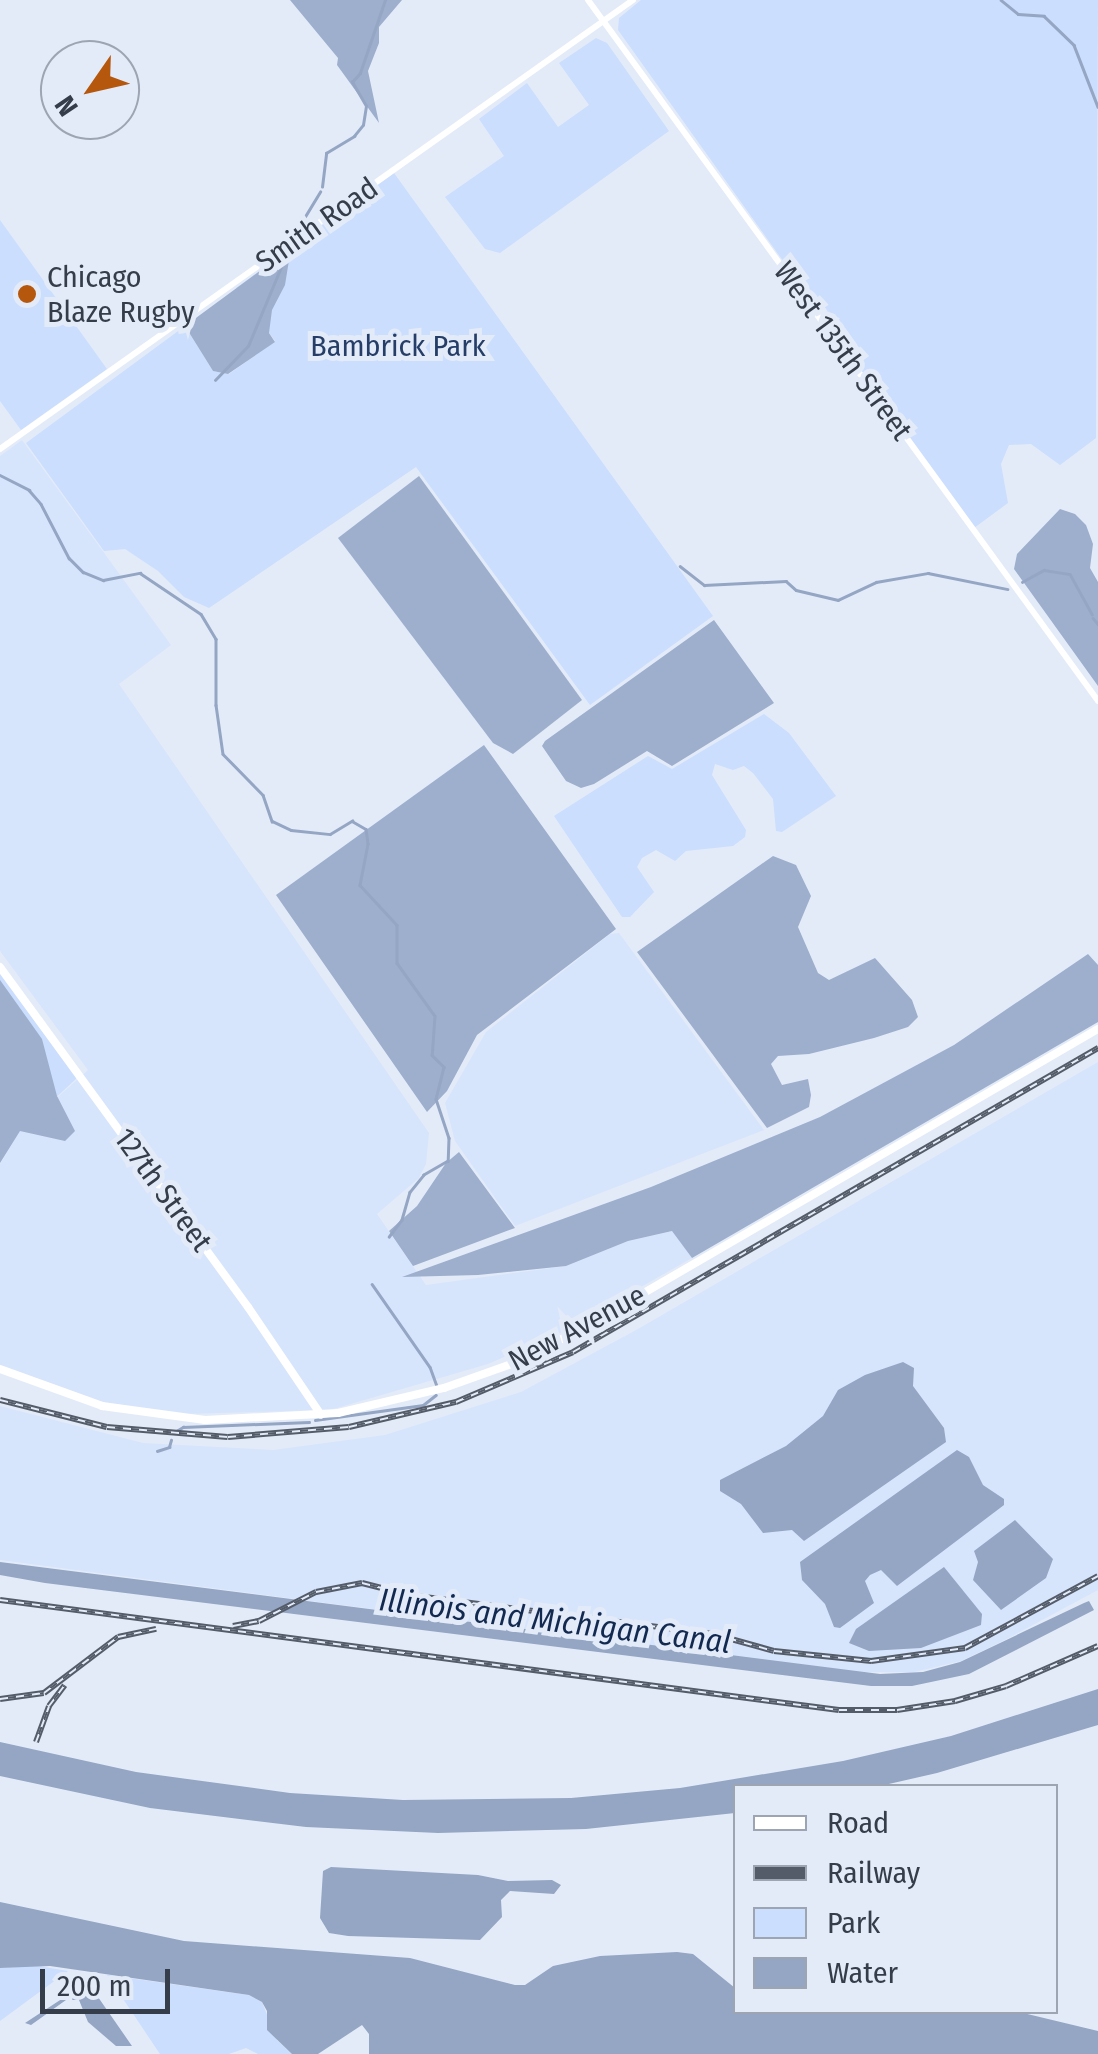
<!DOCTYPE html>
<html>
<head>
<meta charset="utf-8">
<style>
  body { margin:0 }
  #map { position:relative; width:1098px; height:2054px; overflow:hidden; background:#e3ebf9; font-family:"Fira Sans Condensed",sans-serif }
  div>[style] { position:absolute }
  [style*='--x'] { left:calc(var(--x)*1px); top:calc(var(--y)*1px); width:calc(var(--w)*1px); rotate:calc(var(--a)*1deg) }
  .built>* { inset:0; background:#d6e5fc }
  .green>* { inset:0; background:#cbdefd }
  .forest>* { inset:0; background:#9dafcd }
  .water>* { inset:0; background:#94a6c3 }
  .stream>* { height:2.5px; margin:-1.25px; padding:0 1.25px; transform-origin:1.25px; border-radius:1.25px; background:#94a6c3 }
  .tertiary>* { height:6px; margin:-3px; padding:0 3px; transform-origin:3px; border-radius:3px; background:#fff }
  .secondary>* { height:8px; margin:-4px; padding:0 4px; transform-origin:4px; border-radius:4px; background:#fff }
  .rail>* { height:6px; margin-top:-3px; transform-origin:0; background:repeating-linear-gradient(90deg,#e3ebf9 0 8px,#545c69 0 16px); box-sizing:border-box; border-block:2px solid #545c69 }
  .dots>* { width:28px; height:28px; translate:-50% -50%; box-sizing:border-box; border:5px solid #e3ebf9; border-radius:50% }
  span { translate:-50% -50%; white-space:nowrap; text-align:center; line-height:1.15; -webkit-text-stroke:10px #e3ebf9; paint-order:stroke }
  .street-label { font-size:30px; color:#353d4a }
  .poi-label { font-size:30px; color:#353d4a }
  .left { translate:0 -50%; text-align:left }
  .park-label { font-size:30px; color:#263e67 }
  .water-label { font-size:32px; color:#122950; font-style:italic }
  .legend { position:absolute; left:733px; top:1784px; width:325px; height:230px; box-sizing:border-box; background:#e3ebf9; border:2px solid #9da5b3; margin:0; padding:12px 18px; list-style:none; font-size:30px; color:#353d4a }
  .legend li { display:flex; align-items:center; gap:20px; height:50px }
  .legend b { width:50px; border:2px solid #9da5b3 }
  .north { position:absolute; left:40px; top:40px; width:100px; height:100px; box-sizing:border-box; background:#e3ebf9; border:2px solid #9da5b3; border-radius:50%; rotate:236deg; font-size:28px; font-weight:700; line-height:40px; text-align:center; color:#353d4a }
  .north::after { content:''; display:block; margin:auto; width:35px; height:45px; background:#b6570e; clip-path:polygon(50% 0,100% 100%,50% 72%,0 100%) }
  .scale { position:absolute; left:40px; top:1969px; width:130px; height:45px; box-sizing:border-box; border:5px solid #353d4a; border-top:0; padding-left:12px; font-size:30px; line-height:35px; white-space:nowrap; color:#353d4a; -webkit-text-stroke:8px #e3ebf9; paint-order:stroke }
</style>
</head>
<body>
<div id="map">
  <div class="built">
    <i style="clip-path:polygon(22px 440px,171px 645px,119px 684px,429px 1133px,426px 1164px,419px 1178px,377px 1214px,426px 1285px,566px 1266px,628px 1241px,673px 1231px,692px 1258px,562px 1332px,488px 1364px,330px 1410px,182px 1414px,103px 1402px,0 1365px,0 1164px,20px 1131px,88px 1070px,0 951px,0 456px)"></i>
    <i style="clip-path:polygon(619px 933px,764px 1130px,515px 1226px,455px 1141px,445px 1103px,486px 1032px,610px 934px)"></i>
    <i style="clip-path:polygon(1098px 1062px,1098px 1590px,1001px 1642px,961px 1661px,914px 1672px,852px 1672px,0 1560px,0 1406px,143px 1443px,273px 1450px,385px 1435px,521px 1392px,638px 1329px)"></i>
  </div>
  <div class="green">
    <i style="clip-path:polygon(641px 0,1098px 0,1096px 438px,1060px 465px,1031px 444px,1009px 445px,1001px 464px,1008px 503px,974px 528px,618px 30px,619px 18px)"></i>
    <i style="clip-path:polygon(596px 38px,607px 43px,669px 131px,500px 253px,485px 249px,445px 197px,504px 156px,479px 119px,527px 83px,558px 127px,589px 105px,559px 63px)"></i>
    <i style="clip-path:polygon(394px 173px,713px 616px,590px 705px,416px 467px,209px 608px,184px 597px,158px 571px,125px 549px,104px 551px,26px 443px,185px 326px,213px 371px,229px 374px,275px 341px,236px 288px)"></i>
    <i style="clip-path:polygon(0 220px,107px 369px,21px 430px,0 401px)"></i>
    <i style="clip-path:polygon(764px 714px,789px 733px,836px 796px,782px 832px,776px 831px,773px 799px,753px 773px,744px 766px,733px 770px,715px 764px,712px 775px,746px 830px,745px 837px,733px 846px,686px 851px,675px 861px,656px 850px,642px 858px,637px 867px,654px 892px,630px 917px,622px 917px,554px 816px,648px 756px,672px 769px)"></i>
    <i style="clip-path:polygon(0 974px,77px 1078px,20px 1131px,0 1163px)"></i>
    <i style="clip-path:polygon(32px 1965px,68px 1971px,0 2021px,0 1968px)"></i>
    <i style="clip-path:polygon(107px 1975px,249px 1995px,262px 2002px,277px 2040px,292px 2054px,258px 2054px,246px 2048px,229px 2054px,160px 2054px)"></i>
  </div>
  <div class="forest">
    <i style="clip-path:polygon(290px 0,402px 0,379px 27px,379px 43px,368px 71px,379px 123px,337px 65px,338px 58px)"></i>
    <i style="clip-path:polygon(291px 248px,285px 285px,272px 310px,269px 333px,275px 342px,228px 374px,213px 371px,185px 326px)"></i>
    <i style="clip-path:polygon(419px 476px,582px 700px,513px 754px,493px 743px,338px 538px)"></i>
    <i style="clip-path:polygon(1060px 509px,1075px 514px,1086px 525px,1093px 544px,1090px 568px,1098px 582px,1098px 686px,1014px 569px,1017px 554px)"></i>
    <i style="clip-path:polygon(714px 620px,774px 703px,672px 766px,647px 751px,594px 784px,581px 788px,566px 781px,542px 746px,545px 741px)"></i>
    <i style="clip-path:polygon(484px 745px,616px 929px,477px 1035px,447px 1091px,427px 1112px,276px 895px)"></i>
    <i style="clip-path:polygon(773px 856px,796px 865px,811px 896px,798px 927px,818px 973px,829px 980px,875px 958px,912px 1000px,918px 1017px,908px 1027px,874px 1038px,809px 1054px,778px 1056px,771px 1064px,782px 1085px,808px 1079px,811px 1095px,809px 1107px,767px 1128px,637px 952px)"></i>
    <i style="clip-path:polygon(1088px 954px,1098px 965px,1098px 1022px,692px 1258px,672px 1231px,628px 1241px,566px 1266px,478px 1275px,402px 1277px,651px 1187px,820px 1117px,954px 1045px)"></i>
    <i style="clip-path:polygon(0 980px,42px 1039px,57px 1096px,75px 1131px,65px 1141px,20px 1131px,0 1163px)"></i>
    <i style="clip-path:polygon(459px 1152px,515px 1228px,413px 1266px,389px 1231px,417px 1206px,446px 1163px)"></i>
  </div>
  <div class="water">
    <i style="clip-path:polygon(903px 1362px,914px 1368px,913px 1386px,944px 1428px,946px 1442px,804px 1541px,792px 1530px,763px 1533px,741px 1504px,720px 1491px,720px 1480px,786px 1446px,823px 1416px,838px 1390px,865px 1375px)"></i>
    <i style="clip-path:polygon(957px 1450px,969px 1457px,983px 1485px,1004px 1499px,1004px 1505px,897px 1586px,881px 1570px,870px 1575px,865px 1581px,874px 1603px,840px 1628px,834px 1627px,825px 1604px,802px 1580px,800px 1562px)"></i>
    <i style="clip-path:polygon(1015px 1520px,1053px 1559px,1046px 1578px,1001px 1610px,973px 1580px,978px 1562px,974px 1551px)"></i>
    <i style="clip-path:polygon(0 1562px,880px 1674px,923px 1672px,960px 1662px,1084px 1603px,1089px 1601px,1094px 1610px,969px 1674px,912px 1686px,871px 1686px,45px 1583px,0 1575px)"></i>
    <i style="clip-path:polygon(944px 1567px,982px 1614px,981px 1625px,921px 1648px,869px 1651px,849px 1643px,856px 1629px)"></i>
    <i style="clip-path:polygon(1098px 1689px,1098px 1725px,937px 1773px,880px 1786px,736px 1786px,735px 1813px,586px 1829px,438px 1833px,306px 1827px,150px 1808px,0 1776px,0 1742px,136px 1772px,290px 1793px,403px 1800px,571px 1798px,680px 1788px,843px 1761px,951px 1736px)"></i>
    <i style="clip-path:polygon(331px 1867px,478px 1875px,508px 1881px,552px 1880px,561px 1885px,554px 1894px,510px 1891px,501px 1900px,502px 1917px,480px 1940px,348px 1936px,329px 1933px,320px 1918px,323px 1871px)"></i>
    <i style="clip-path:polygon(0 1902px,184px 1941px,410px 1958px,515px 1985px,525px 1985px,553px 1966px,600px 1956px,677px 1952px,693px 1954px,735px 1988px,736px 2012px,1019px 2012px,1098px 2031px,1098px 2054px,369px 2054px,369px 2034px,362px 2025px,318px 2054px,292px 2054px,267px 2030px,267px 2011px,262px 2002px,249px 1995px,50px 1966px,0 1968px)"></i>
    <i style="clip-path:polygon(77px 1989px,98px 1997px,132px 2046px,116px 2046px,88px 2022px,79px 2000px,66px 2000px,31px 2025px,25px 2023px)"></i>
  </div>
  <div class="stream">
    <i style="--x:1001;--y:0;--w:22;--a:39"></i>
    <i style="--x:1018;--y:14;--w:26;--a:4"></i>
    <i style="--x:1044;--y:16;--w:42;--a:44"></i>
    <i style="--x:1074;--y:45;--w:66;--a:68.8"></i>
    <i style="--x:322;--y:187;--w:34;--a:-83"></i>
    <i style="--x:326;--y:153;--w:33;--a:-31"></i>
    <i style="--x:354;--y:136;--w:14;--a:-51"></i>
    <i style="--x:363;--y:125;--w:19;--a:-81"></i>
    <i style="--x:366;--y:106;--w:28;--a:-120"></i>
    <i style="--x:352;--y:82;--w:12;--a:-48"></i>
    <i style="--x:360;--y:73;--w:77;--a:-71.1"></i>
    <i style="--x:292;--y:238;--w:54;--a:-58.7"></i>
    <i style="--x:215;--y:380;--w:47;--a:-45.9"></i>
    <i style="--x:248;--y:346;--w:106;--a:-67.3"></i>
    <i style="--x:0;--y:475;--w:33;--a:27"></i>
    <i style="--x:29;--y:490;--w:18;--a:49"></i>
    <i style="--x:41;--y:504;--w:61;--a:62.6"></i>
    <i style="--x:69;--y:558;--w:20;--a:45"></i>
    <i style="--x:83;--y:572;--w:22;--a:22"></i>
    <i style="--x:103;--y:580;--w:38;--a:-11"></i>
    <i style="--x:140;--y:573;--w:73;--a:33.9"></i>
    <i style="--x:201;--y:614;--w:29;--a:59"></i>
    <i style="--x:216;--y:639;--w:66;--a:90"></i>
    <i style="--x:216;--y:705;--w:49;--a:81.9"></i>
    <i style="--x:223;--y:754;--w:57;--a:45.7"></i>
    <i style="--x:263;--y:795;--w:28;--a:71"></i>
    <i style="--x:272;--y:821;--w:21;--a:25"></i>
    <i style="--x:291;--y:830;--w:39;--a:6"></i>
    <i style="--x:330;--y:834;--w:26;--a:-31"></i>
    <i style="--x:352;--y:821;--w:16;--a:30"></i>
    <i style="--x:366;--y:829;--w:15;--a:82"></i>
    <i style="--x:368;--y:844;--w:42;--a:101"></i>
    <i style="--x:360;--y:885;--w:54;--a:47.2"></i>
    <i style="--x:397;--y:925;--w:38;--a:90"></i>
    <i style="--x:397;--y:963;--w:65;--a:54.4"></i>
    <i style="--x:435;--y:1016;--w:39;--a:94"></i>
    <i style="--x:432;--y:1055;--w:17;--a:45"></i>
    <i style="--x:444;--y:1067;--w:33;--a:104"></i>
    <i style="--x:436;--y:1099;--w:41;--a:71.6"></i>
    <i style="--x:449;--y:1138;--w:23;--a:92"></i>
    <i style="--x:448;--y:1161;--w:28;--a:150"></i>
    <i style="--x:424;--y:1175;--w:22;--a:129"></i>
    <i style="--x:410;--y:1192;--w:29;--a:106"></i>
    <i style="--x:402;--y:1220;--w:21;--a:127"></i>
    <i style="--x:680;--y:566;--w:31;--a:38"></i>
    <i style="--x:704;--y:585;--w:82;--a:-2.8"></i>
    <i style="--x:786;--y:581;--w:13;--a:42"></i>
    <i style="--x:796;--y:590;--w:43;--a:13.4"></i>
    <i style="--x:838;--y:600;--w:42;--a:-25.3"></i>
    <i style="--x:876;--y:582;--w:53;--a:-9.8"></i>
    <i style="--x:928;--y:573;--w:81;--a:11.4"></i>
    <i style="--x:1022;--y:582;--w:25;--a:-29"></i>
    <i style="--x:1044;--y:570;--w:26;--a:9"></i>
    <i style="--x:1070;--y:574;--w:46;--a:61.2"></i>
    <i style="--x:1093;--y:618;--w:8;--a:50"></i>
    <i style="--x:372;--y:1284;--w:101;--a:55.1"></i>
    <i style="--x:430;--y:1367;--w:20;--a:70"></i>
    <i style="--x:315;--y:1420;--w:109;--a:-7.9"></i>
    <i style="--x:423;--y:1405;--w:16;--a:-38"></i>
    <i style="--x:173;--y:1433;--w:12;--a:-31"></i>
    <i style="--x:183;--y:1427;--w:126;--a:-2.3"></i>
    <i style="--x:157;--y:1451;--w:13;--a:-18"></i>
    <i style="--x:169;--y:1447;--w:7;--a:-74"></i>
  </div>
  <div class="tertiary">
    <i style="--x:588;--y:0;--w:867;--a:53.96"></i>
    <i style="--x:0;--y:449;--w:776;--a:-35.35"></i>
  </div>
  <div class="secondary">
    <i style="--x:0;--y:967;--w:421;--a:53.9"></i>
    <i style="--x:248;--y:1307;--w:130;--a:55.9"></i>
    <i style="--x:0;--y:1369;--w:109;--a:19.9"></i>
    <i style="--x:102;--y:1406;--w:104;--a:7.7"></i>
    <i style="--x:205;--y:1420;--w:133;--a:-3"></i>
    <i style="--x:338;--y:1413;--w:109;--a:-13.3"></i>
    <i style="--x:444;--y:1388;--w:77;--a:-19.6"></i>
    <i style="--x:517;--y:1362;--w:79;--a:-27.2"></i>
    <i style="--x:587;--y:1326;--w:591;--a:-30.17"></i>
  </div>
  <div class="rail">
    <i style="--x:0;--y:1400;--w:110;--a:14.2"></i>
    <i style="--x:107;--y:1427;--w:121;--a:4.7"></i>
    <i style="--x:228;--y:1437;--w:121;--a:-4.7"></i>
    <i style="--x:349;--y:1427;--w:110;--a:-13.2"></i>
    <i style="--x:456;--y:1402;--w:127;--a:-23.1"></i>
    <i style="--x:573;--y:1352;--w:607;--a:-30.07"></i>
    <i style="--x:0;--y:1600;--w:846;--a:7.47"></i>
    <i style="--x:839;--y:1710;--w:58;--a:0"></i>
    <i style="--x:897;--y:1710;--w:59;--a:-8.8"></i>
    <i style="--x:955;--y:1701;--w:53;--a:-16.4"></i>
    <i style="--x:1006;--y:1686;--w:100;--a:-23.5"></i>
    <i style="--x:233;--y:1626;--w:26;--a:-11"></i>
    <i style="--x:259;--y:1621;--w:64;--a:-27"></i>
    <i style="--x:316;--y:1592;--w:47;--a:-11.1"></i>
    <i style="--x:362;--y:1583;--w:49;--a:14.3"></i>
    <i style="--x:409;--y:1595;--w:306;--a:7.3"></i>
    <i style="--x:713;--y:1634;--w:63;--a:15.6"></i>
    <i style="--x:774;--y:1651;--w:98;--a:5.9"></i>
    <i style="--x:871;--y:1661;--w:95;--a:-7.9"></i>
    <i style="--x:965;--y:1648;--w:151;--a:-28.4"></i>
    <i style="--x:0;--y:1699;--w:44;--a:-7.8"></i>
    <i style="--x:44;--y:1693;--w:93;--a:-37.1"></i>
    <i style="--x:118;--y:1637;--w:39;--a:-12"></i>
    <i style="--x:36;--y:1742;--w:38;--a:-70"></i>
    <i style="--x:49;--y:1706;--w:26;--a:-53"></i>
  </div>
  <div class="dots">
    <i style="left:27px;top:294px;background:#b6570e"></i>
  </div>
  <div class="street-label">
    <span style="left:317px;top:225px;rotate:-35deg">Smith Road</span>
    <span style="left:843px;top:351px;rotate:54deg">West 135th Street</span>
    <span style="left:163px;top:1190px;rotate:54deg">127th Street</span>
    <span style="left:577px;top:1328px;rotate:-28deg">New Avenue</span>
  </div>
  <div class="poi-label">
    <span class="left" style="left:47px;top:294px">Chicago<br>Blaze Rugby</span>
  </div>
  <div class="park-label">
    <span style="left:398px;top:346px">Bambrick Park</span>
  </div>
  <div class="water-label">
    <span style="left:555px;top:1621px;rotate:7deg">Illinois and Michigan Canal</span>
  </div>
  <ul class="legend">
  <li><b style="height:12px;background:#fff"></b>Road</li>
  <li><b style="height:12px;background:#545c69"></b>Railway</li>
  <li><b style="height:28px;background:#cbdefd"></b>Park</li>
  <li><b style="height:28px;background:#94a6c3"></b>Water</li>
  </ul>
  <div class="north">N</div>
  <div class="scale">200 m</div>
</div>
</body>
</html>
